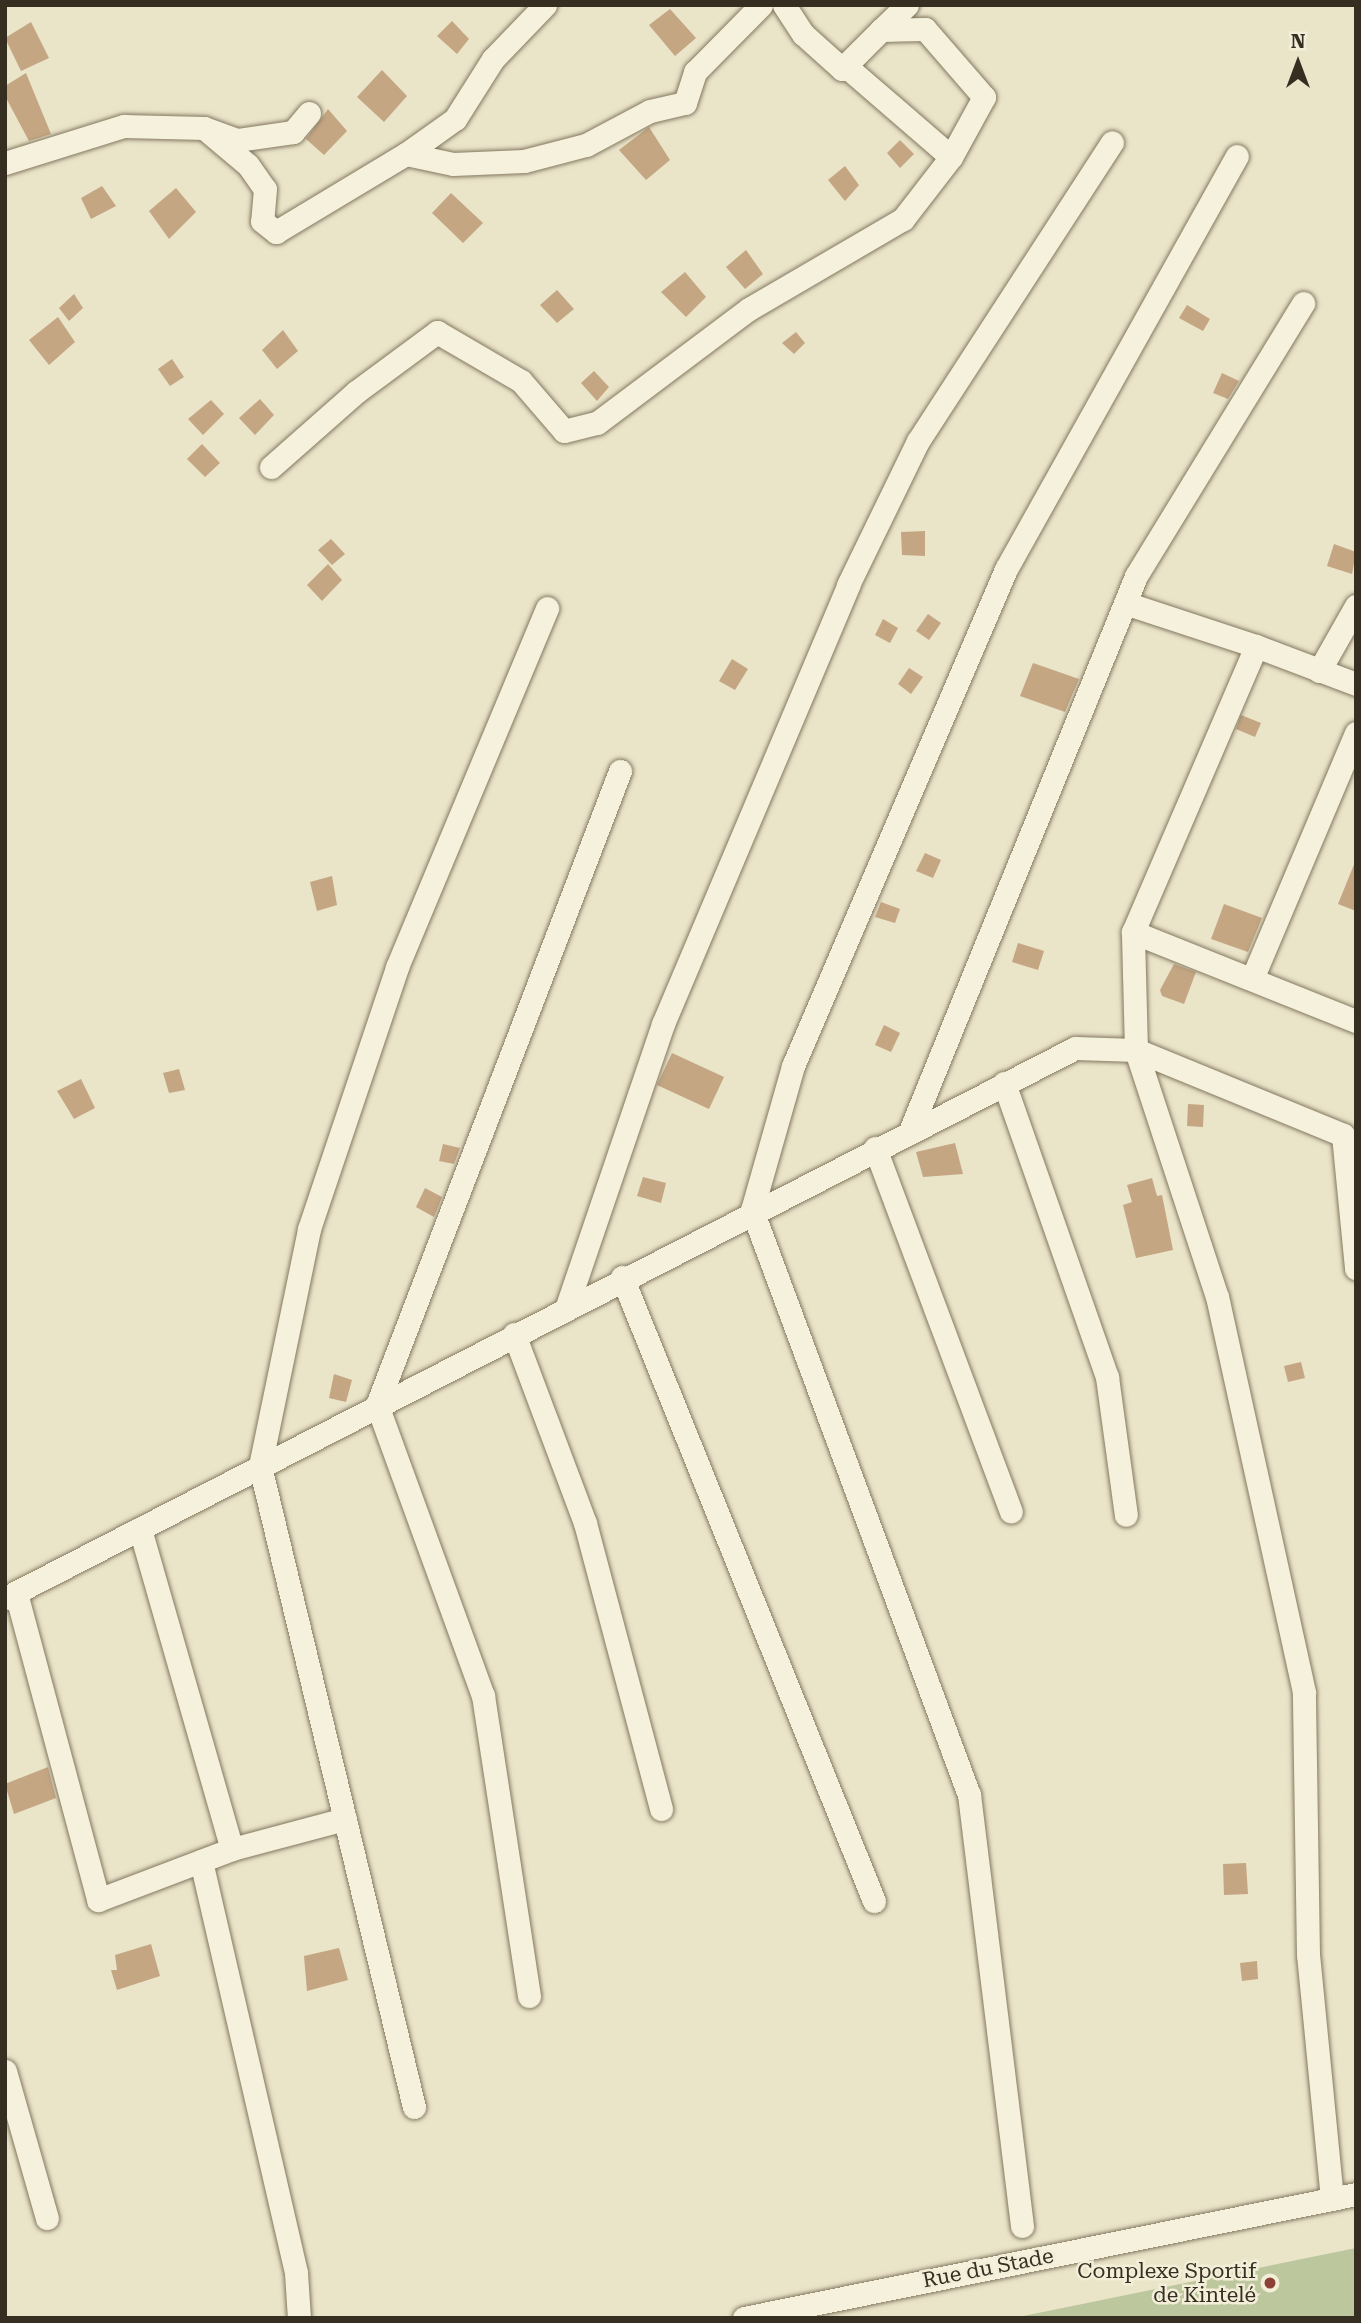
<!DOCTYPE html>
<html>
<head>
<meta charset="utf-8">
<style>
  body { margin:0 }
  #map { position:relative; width:1361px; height:2323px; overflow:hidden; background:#eae4c9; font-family:"Roboto Serif",serif }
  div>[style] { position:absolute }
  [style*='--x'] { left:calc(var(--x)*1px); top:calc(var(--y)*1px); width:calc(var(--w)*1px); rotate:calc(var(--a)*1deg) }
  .green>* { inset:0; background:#bdc79e }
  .building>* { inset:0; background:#c4a683 }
  .roads { filter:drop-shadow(0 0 2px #847860) drop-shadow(0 0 2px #847860) }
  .minor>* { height:23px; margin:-11.5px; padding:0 11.5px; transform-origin:11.5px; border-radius:11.5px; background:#f5f1dc }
  .dots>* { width:19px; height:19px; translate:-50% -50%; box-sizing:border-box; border:4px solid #f2eed8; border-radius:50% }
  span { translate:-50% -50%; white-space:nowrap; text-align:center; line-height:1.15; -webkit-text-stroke:5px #f2eed8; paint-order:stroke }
  .street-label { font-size:21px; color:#372e22 }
  .poi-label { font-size:21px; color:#372e22 }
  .right { translate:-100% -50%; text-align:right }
  .frame { position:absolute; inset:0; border:7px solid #372e22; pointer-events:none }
  .north { position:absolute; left:1263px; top:28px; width:70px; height:70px; -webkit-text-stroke:5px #f2eed8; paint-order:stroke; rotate:0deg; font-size:19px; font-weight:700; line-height:28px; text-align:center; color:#372e22 }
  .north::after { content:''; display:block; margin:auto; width:24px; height:32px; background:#372e22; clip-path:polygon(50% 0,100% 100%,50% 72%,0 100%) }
</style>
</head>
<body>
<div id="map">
  <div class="green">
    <i style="clip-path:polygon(1356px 2248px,1356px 2318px,1014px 2318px)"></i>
  </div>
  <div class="building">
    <i style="clip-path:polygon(670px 9px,696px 38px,675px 56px,649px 25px)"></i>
    <i style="clip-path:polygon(452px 21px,469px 39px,457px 54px,437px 36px)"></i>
    <i style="clip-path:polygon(31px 22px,49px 58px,21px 71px,5px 38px)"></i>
    <i style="clip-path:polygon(382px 70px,407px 96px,384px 122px,357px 97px)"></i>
    <i style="clip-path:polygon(26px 73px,51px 134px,29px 141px,5px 96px,5px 86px)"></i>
    <i style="clip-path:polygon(328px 109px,347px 131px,324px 155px,306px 139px)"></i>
    <i style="clip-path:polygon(649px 127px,670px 160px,646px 180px,619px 150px)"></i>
    <i style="clip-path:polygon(900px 140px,914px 154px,900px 168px,887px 153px)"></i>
    <i style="clip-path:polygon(845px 166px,859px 185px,845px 201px,828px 180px)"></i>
    <i style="clip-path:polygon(102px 186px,116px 206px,91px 219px,81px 198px)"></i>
    <i style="clip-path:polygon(176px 188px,196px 212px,169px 239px,149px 211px)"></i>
    <i style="clip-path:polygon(451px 193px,483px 223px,463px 243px,432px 213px)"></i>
    <i style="clip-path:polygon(746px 250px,763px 274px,745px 289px,726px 267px)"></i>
    <i style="clip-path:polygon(685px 272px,706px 297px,686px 317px,661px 292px)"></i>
    <i style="clip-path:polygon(557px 290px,574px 309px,557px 323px,540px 305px)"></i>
    <i style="clip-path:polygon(74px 294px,83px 308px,69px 321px,59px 308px)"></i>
    <i style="clip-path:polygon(1187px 305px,1210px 319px,1203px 331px,1179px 318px)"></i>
    <i style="clip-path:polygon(58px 317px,75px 342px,49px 365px,29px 340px)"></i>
    <i style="clip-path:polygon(283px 330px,298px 351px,277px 369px,262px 350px)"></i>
    <i style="clip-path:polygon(796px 332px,805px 343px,794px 354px,782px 343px)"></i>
    <i style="clip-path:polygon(172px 359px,184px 377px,170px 386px,158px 369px)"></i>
    <i style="clip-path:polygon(594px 371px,609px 387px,597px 401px,581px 383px)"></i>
    <i style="clip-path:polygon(1222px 373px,1239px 381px,1228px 399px,1213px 393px)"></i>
    <i style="clip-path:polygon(260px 399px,274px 415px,255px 435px,239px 418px)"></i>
    <i style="clip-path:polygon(211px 400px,224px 414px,203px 435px,188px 419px)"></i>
    <i style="clip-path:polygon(202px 444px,220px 463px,205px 477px,187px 459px)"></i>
    <i style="clip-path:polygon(925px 531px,925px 556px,902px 555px,901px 532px)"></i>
    <i style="clip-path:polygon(331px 539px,345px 554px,332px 565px,318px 550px)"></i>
    <i style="clip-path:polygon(1334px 544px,1356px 552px,1352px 574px,1327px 566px)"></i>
    <i style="clip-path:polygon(328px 564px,342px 580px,322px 601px,307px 585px)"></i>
    <i style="clip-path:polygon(928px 614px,941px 623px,929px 640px,916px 631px)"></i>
    <i style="clip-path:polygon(883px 619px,898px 628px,890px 643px,875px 635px)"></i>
    <i style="clip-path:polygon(732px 659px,748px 669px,735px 690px,719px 681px)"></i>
    <i style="clip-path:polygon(1033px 663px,1079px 679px,1065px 712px,1020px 696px)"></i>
    <i style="clip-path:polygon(909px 668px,923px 677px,911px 694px,898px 684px)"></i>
    <i style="clip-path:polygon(1241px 715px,1261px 723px,1255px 737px,1236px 729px)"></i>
    <i style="clip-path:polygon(925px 853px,941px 860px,933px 878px,916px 871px)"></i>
    <i style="clip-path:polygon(1355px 862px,1356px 862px,1356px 911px,1338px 904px)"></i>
    <i style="clip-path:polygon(332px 876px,337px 905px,317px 911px,310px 882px)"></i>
    <i style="clip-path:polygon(881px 902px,900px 909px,895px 923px,875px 917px)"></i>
    <i style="clip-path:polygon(1224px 904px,1262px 918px,1248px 952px,1211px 939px)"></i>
    <i style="clip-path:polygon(1018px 943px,1044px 951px,1038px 970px,1012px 962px)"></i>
    <i style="clip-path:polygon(1174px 964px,1196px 972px,1184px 1004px,1162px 996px,1160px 990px)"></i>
    <i style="clip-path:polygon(884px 1025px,900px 1033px,891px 1052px,875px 1045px)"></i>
    <i style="clip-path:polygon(672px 1053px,724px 1077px,709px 1109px,657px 1085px)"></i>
    <i style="clip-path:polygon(179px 1069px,185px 1090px,169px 1093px,163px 1073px)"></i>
    <i style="clip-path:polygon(81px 1079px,95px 1108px,74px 1119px,57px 1091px)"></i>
    <i style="clip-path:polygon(1188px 1104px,1204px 1105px,1203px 1127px,1187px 1126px)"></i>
    <i style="clip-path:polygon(955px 1143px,963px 1174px,923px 1177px,916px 1152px)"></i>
    <i style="clip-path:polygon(443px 1144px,460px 1148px,454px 1164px,439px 1161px)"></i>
    <i style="clip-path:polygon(643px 1177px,666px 1183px,661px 1203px,637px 1196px)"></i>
    <i style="clip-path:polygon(1152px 1178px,1157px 1196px,1162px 1195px,1173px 1250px,1136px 1258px,1123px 1205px,1132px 1202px,1127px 1185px)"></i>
    <i style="clip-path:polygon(425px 1188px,442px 1197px,434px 1217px,416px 1207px)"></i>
    <i style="clip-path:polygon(1301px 1362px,1305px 1378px,1288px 1382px,1284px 1366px)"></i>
    <i style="clip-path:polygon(334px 1374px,352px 1380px,346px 1402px,329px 1398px)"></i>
    <i style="clip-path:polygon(48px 1767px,56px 1798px,14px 1814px,5px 1784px)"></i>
    <i style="clip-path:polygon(1246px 1863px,1248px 1894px,1224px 1895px,1223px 1864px)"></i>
    <i style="clip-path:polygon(151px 1944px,160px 1976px,117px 1990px,111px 1970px,117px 1970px,115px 1955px)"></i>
    <i style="clip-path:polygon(339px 1948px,348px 1980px,307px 1991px,304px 1956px)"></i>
    <i style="clip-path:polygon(1257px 1961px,1258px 1979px,1242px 1981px,1240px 1963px)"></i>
  </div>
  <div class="roads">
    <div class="minor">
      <i style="--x:545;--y:5;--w:75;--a:133.9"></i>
      <i style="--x:493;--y:59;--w:71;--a:122.3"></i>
      <i style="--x:455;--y:119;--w:60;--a:144.5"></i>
      <i style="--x:406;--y:154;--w:48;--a:12"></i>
      <i style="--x:453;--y:164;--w:71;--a:-2.4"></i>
      <i style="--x:524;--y:161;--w:64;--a:-14.5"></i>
      <i style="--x:586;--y:145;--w:72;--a:-28"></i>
      <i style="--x:650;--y:111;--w:36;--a:-13"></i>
      <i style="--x:685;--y:103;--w:33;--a:-72"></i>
      <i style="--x:695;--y:72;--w:94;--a:-45.4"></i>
      <i style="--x:784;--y:5;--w:35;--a:57"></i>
      <i style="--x:803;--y:34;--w:52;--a:41.9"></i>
      <i style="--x:842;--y:69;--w:55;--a:-45"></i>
      <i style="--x:881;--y:30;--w:44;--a:-1.3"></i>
      <i style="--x:925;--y:29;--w:90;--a:49.1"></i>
      <i style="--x:984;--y:97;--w:68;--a:118.8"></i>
      <i style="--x:951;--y:157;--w:136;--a:-139.2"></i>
      <i style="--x:881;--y:30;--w:36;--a:-44"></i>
      <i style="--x:309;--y:113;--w:25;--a:130"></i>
      <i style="--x:293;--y:132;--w:57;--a:171.9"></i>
      <i style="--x:237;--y:140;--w:35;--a:-160"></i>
      <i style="--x:204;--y:128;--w:57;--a:40.1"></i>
      <i style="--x:248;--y:165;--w:29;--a:55"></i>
      <i style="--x:265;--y:189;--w:32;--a:95"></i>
      <i style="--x:262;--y:221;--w:18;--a:38"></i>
      <i style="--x:276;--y:232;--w:152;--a:-31"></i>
      <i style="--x:5;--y:163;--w:125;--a:-17.3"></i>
      <i style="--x:124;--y:126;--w:80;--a:1.4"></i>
      <i style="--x:271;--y:467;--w:113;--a:-41.4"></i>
      <i style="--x:356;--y:392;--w:101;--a:-36.5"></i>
      <i style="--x:437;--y:332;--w:97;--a:30.3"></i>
      <i style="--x:521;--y:381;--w:66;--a:49.3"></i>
      <i style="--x:564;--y:431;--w:34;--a:-14"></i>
      <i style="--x:597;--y:423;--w:190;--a:-36.9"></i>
      <i style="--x:749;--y:309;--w:178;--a:-30.3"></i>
      <i style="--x:903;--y:219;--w:78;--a:-52.3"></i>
      <i style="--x:1125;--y:603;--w:138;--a:18.2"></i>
      <i style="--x:1319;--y:671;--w:75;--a:-60.4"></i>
      <i style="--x:1133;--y:932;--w:240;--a:21.8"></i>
      <i style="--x:1252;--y:979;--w:267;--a:-67.1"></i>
      <i style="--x:1004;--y:1083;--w:312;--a:70.7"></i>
      <i style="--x:1107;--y:1377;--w:139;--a:82.2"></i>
      <i style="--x:910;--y:1131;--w:599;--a:-67.84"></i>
      <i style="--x:1136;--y:576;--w:320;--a:-58.5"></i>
      <i style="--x:875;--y:1148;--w:388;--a:69.5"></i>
      <i style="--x:622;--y:1277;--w:673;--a:68.01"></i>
      <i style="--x:567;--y:1306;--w:298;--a:-71.2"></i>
      <i style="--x:663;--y:1024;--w:476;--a:-67.1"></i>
      <i style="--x:848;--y:585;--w:160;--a:-64.1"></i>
      <i style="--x:918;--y:441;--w:356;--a:-57"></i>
      <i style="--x:514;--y:1334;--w:202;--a:69.4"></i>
      <i style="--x:585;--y:1523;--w:296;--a:75.1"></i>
      <i style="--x:140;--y:1529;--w:333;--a:74"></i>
      <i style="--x:16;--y:1593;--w:318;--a:75"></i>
      <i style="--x:98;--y:1900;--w:143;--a:-20.8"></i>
      <i style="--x:232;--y:1849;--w:117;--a:-14.9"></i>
      <i style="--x:5;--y:1598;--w:1203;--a:-27.2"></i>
      <i style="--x:1075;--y:1048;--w:61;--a:1.9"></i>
      <i style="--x:1136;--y:1050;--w:224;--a:22.3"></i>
      <i style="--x:1343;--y:1135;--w:134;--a:84.4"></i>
      <i style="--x:201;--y:1861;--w:423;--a:77"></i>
      <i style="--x:296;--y:2273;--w:45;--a:86.2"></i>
      <i style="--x:529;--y:1996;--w:304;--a:-98.7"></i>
      <i style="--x:483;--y:1696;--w:310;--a:-110"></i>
      <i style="--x:377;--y:1405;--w:679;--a:-69.03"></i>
      <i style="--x:5;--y:2071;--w:153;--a:74.1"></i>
      <i style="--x:414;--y:2107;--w:659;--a:-103.51"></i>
      <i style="--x:260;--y:1466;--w:242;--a:-78.3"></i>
      <i style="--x:309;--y:1229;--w:276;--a:-71.4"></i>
      <i style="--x:397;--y:967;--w:389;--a:-67.3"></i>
      <i style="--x:1332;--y:2199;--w:245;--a:-95.6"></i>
      <i style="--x:1308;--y:1955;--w:263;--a:-90.9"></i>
      <i style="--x:1304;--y:1692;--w:404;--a:-102.4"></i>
      <i style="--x:1217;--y:1297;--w:260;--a:-108.2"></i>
      <i style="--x:1136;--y:1050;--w:118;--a:-91.5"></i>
      <i style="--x:1133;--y:932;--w:311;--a:-66.7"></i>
      <i style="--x:1256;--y:646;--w:107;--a:20.8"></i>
      <i style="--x:1022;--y:2226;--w:434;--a:-97"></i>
      <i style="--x:969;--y:1795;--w:624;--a:-110.35"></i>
      <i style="--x:752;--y:1210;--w:150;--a:-74.1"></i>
      <i style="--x:793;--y:1066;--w:541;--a:-66.8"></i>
      <i style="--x:1006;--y:569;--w:473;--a:-60.8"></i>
      <i style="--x:744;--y:2318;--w:624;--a:-11.45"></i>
    </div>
  </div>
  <div class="dots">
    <i style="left:1270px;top:2283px;background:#8d4036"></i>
  </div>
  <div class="street-label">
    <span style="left:988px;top:2268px;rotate:-11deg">Rue du Stade</span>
  </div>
  <div class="poi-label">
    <span class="right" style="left:1256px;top:2283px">Complexe Sportif<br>de Kintelé</span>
  </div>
  <div class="frame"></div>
  <div class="north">N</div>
</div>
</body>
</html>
